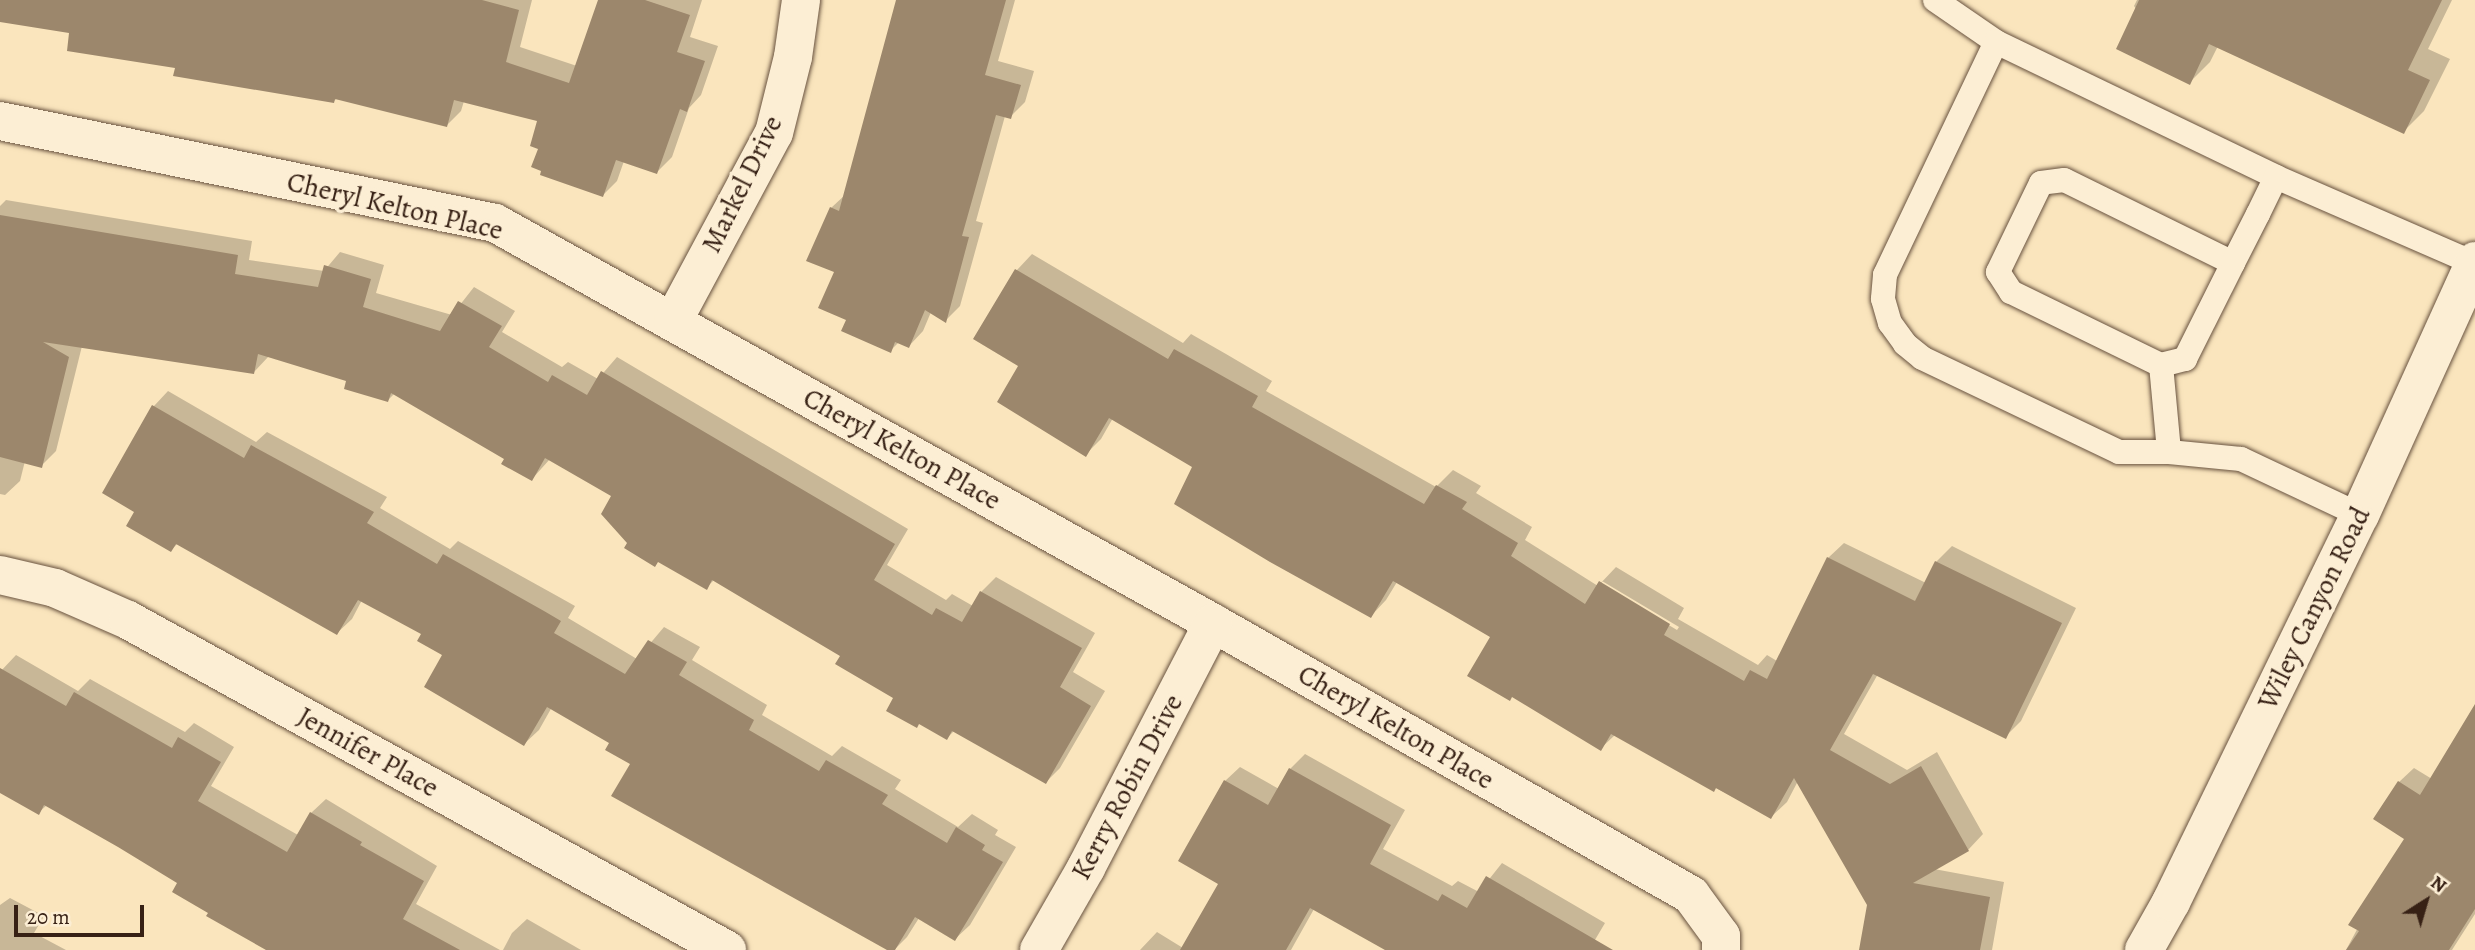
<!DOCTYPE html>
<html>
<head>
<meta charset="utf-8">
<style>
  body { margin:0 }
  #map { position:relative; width:2475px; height:950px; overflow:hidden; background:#fae5bd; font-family:Alegreya,serif }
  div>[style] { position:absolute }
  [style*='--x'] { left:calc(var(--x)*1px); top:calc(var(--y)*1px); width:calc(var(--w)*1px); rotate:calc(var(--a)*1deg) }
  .shadow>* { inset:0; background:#0003 }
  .building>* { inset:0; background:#9c876c }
  .roads { filter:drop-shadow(0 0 2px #68523f) drop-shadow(0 0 2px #68523f) }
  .service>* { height:24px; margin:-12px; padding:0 12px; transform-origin:12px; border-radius:12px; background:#fceed4 }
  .minor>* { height:38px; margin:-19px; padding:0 19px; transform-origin:19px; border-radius:19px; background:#fceed4 }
  .tertiary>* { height:38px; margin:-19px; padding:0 19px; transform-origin:19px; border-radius:19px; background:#fceed4 }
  span { translate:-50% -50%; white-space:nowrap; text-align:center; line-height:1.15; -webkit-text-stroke:7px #fceed4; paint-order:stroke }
  .street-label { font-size:28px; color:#372115 }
  .north { position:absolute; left:2391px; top:866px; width:70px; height:70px; -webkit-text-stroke:5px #fceed4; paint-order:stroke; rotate:37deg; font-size:19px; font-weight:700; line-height:28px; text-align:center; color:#372115 }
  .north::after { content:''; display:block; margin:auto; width:24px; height:32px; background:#372115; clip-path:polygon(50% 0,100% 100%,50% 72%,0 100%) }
  .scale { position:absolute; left:14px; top:905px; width:130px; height:32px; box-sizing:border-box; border:4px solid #372115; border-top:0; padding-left:9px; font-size:21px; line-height:24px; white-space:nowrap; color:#372115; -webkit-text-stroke:5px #fceed4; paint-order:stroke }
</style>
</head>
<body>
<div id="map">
  <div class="shadow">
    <i style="clip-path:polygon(4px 0,532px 0,520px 47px,577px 66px,599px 0,702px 0,690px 37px,718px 46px,701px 95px,689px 108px,672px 157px,657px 172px,624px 161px,617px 181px,603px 195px,540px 148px,540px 120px,464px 101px,461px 111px,447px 125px,337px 98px,334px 101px,71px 32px)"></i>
    <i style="clip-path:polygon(917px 0,1015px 0,998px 61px,1034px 71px,1025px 102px,1010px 117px,1005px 116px,976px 221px,983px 223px,960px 306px,946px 320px,931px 312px,923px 331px,909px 346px,899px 342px,890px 351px,848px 319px,836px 271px,831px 208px,846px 194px)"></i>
    <i style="clip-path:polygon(2137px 0,2452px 0,2428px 49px,2450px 59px,2424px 111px,2404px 131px,2218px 46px,2210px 62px,2189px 83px,2134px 6px)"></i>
    <i style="clip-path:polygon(6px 200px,252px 241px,249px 260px,324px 271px,340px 252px,384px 265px,376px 293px,452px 315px,474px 287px,515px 311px,502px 332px,562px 367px,568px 362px,598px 379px,617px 357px,908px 529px,887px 565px,946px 600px,952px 594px,973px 606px,981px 592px,996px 577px,1095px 633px,1073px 672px,1105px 691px,1060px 768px,1046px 782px,955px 730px,947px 738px,842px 656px,714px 580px,706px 588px,630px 543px,613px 495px,550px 459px,532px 479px,506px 458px,395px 393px,388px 400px,348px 380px,269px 356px,254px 372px,82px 346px,56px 451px,41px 466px,25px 461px,20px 481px,5px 495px,0 494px,0 206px)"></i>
    <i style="clip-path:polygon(evenodd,1032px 254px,1183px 343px,1191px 334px,1226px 354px,1272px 381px,1266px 391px,1436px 487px,1453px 470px,1481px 486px,1476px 493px,1532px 527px,1525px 540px,1598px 586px,1616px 567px,1684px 608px,1678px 619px,1758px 665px,1767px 655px,1777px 661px,1828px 558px,1844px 543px,1926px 583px,1936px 562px,1952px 546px,2076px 608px,2021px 721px,2005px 737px,1878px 674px,1844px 734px,1907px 770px,1937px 752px,1983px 834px,1968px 850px,1934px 869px,2004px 882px,1992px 950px,1861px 950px,1869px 905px,1798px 781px,1787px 802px,1771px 817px,1615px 735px,1600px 749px,1492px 636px,1397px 582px,1386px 600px,1371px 616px,1194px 467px,1113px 418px,1101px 439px,1085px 455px,1021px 365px,976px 338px,1017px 270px,1032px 254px,1602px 581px,1679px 627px,1677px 630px,1602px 585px,1602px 581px)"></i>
    <i style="clip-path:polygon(168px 391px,256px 442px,267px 432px,387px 497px,380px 508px,450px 549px,458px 541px,559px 597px,575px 606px,568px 618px,637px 659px,664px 627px,700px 647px,692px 660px,767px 705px,762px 715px,832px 756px,842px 746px,901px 780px,895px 789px,958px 827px,972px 814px,998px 830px,995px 835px,1016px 847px,970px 925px,955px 939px,919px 918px,907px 937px,894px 950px,890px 950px,632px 764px,611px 742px,552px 707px,539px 730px,524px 744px,423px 634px,362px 600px,352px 619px,337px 633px,178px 543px,171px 550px,137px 511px,104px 492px,154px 406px)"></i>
    <i style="clip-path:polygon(16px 655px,78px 691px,90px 679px,185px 732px,194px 723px,234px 747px,211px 786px,298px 835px,311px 813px,326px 799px,437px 866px,416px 904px,500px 950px,269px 950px,210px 912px,180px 882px,47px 805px,38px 813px,0 792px,0 672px)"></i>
    <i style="clip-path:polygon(2475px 707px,2475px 914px,2452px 950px,2346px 950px,2406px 838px,2399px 782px,2414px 768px,2432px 779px)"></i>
    <i style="clip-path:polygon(1305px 754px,1405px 810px,1383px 849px,1452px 886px,1458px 881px,1479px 892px,1502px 863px,1605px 923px,1589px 950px,1388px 950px,1314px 909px,1291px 950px,1140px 950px,1157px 932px,1183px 948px,1221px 883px,1225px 781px,1240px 767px,1279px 789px,1290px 769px)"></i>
    <i style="clip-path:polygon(10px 898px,44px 916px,34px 933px,66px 950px,0 950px,0 905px)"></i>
    <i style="clip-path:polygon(527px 919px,581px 950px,503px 950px,512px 933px)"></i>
  </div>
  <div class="building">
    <i style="clip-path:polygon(0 0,482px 0,519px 10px,506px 62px,569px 83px,598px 0,645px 0,690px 15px,677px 52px,705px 61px,687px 112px,680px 109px,657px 174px,616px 160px,603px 197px,540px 175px,541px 171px,531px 167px,538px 149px,530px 146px,537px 121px,454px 100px,447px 127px,335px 99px,334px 103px,173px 76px,175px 68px,67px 51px,69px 33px,0 22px)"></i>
    <i style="clip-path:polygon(896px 0,1006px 0,985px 75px,1021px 85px,1011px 119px,996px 115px,962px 236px,969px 237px,946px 323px,925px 310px,909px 348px,895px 342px,891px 353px,841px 331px,846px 320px,818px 308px,834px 272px,806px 261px,830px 207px,839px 211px)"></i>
    <i style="clip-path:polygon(2139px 0,2442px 0,2408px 70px,2430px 80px,2404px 134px,2209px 44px,2190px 85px,2116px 49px)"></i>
    <i style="clip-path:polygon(0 215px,238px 255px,235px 274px,318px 287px,324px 265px,371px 279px,363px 307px,440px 331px,458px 301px,502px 326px,489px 347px,548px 382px,552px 375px,587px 395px,601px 371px,895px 544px,874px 580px,932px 615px,936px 608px,962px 622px,980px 591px,1082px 648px,1060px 687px,1091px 706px,1046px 784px,952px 731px,947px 740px,919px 724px,917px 728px,886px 711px,893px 698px,835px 664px,840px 656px,712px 580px,707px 590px,658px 562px,655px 567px,624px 548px,627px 543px,601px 514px,611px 496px,545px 458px,532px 481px,501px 464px,504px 459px,391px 393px,388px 402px,344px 389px,346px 381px,258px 354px,254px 374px,43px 342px,69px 357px,42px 468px,0 457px)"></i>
    <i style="clip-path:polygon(1015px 269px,1168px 359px,1174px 349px,1210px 369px,1258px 396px,1252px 407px,1424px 504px,1436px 485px,1467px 502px,1462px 509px,1518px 543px,1511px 556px,1585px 604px,1599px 581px,1670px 624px,1664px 635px,1744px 681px,1750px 670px,1767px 679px,1827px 557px,1915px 601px,1935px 561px,2062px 623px,2006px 739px,1873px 674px,1830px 750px,1890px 784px,1921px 766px,1969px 851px,1913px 883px,1990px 897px,1980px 950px,1859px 950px,1867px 905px,1794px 778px,1771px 819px,1716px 788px,1714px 792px,1611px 734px,1601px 751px,1512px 697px,1510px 701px,1467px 676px,1490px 637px,1449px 613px,1393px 581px,1371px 618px,1270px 562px,1174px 504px,1192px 467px,1109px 418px,1086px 457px,997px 402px,1018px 366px,973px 339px)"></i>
    <i style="clip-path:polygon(152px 405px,244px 458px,251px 445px,374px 512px,367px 523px,437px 564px,443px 554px,544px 611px,561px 621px,554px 633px,625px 674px,648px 640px,687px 662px,679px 675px,754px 720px,749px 730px,819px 771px,826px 760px,888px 795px,882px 804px,947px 843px,956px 827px,985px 845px,982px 850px,1003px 862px,955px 941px,915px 917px,895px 950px,887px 950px,611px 796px,630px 764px,605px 750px,609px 743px,547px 707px,524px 746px,424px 687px,442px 655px,417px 641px,421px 634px,358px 600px,337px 635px,176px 544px,171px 552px,126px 526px,134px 512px,102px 493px)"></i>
    <i style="clip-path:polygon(0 668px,66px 706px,74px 692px,172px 748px,178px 737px,221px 762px,198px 801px,287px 852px,310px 812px,362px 842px,360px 845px,424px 881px,403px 919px,460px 950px,266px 950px,206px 916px,208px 913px,172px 892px,177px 883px,118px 847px,44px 805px,39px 815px,0 793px)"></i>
    <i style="clip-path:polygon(2475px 704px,2475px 909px,2449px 950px,2346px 950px,2359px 931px,2348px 925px,2404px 839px,2373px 819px,2398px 781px,2420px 795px)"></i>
    <i style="clip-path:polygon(1289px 768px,1391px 825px,1370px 864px,1438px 901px,1442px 894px,1467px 908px,1486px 876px,1613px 950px,1385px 950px,1310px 908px,1286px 950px,1180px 950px,1218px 884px,1178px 861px,1224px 780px,1268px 805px)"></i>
  </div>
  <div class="roads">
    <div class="service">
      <i style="--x:1935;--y:0;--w:74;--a:34.5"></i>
      <i style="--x:1996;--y:42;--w:311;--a:25.7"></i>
      <i style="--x:2276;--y:177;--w:216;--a:23.5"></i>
      <i style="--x:1996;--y:42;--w:258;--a:115.5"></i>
      <i style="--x:1885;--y:275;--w:24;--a:95"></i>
      <i style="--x:1883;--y:299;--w:25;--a:74"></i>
      <i style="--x:1890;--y:323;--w:26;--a:54"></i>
      <i style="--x:1905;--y:344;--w:22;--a:39"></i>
      <i style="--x:1922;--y:358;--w:218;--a:25.5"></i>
      <i style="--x:2119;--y:452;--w:50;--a:0"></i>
      <i style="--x:2233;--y:263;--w:188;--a:-153.8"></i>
      <i style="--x:2064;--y:180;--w:23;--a:173"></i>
      <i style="--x:2041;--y:183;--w:99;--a:115.8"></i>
      <i style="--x:1998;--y:272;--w:24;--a:57"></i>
      <i style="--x:2011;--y:292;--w:167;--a:26"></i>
      <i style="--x:2161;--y:365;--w:25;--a:-14"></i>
      <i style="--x:2185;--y:359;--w:107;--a:-63.4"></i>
      <i style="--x:2233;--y:263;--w:55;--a:-63"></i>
      <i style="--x:2258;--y:214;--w:41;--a:-64.1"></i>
      <i style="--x:2161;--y:365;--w:87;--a:84.7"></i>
      <i style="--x:2169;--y:452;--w:72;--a:5.6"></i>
      <i style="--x:2241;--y:459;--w:132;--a:25.2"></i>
    </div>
    <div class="minor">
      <i style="--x:0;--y:121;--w:505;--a:11.64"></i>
      <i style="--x:495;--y:223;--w:822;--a:29.12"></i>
      <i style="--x:1213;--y:623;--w:550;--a:29.64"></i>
      <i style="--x:1691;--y:895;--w:51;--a:53.8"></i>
      <i style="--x:1721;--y:936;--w:14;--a:90"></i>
      <i style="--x:673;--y:321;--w:213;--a:-61.8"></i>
      <i style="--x:774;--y:133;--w:78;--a:-76"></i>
      <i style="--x:793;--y:57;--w:58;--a:-82"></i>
      <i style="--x:0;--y:575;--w:57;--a:13.3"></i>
      <i style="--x:55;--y:588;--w:80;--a:23.7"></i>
      <i style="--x:128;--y:620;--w:684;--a:28.85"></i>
      <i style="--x:1039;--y:950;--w:95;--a:-60.2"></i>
      <i style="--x:1086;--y:868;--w:276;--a:-62.6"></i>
    </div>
    <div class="tertiary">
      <i style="--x:2144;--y:950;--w:55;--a:-60.6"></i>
      <i style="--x:2171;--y:902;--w:431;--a:-64"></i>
      <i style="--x:2360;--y:515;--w:279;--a:-65.6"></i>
    </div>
  </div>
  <div class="street-label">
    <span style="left:742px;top:184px;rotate:-64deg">Markel Drive</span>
    <span style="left:395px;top:206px;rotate:13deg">Cheryl Kelton Place</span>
    <span style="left:902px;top:449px;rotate:29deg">Cheryl Kelton Place</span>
    <span style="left:2314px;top:608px;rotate:-64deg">Wiley Canyon Road</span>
    <span style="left:1396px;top:727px;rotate:30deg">Cheryl Kelton Place</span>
    <span style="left:368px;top:752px;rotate:29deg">Jennifer Place</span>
    <span style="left:1127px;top:787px;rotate:-62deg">Kerry Robin Drive</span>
  </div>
  <div class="north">N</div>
  <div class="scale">20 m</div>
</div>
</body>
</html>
